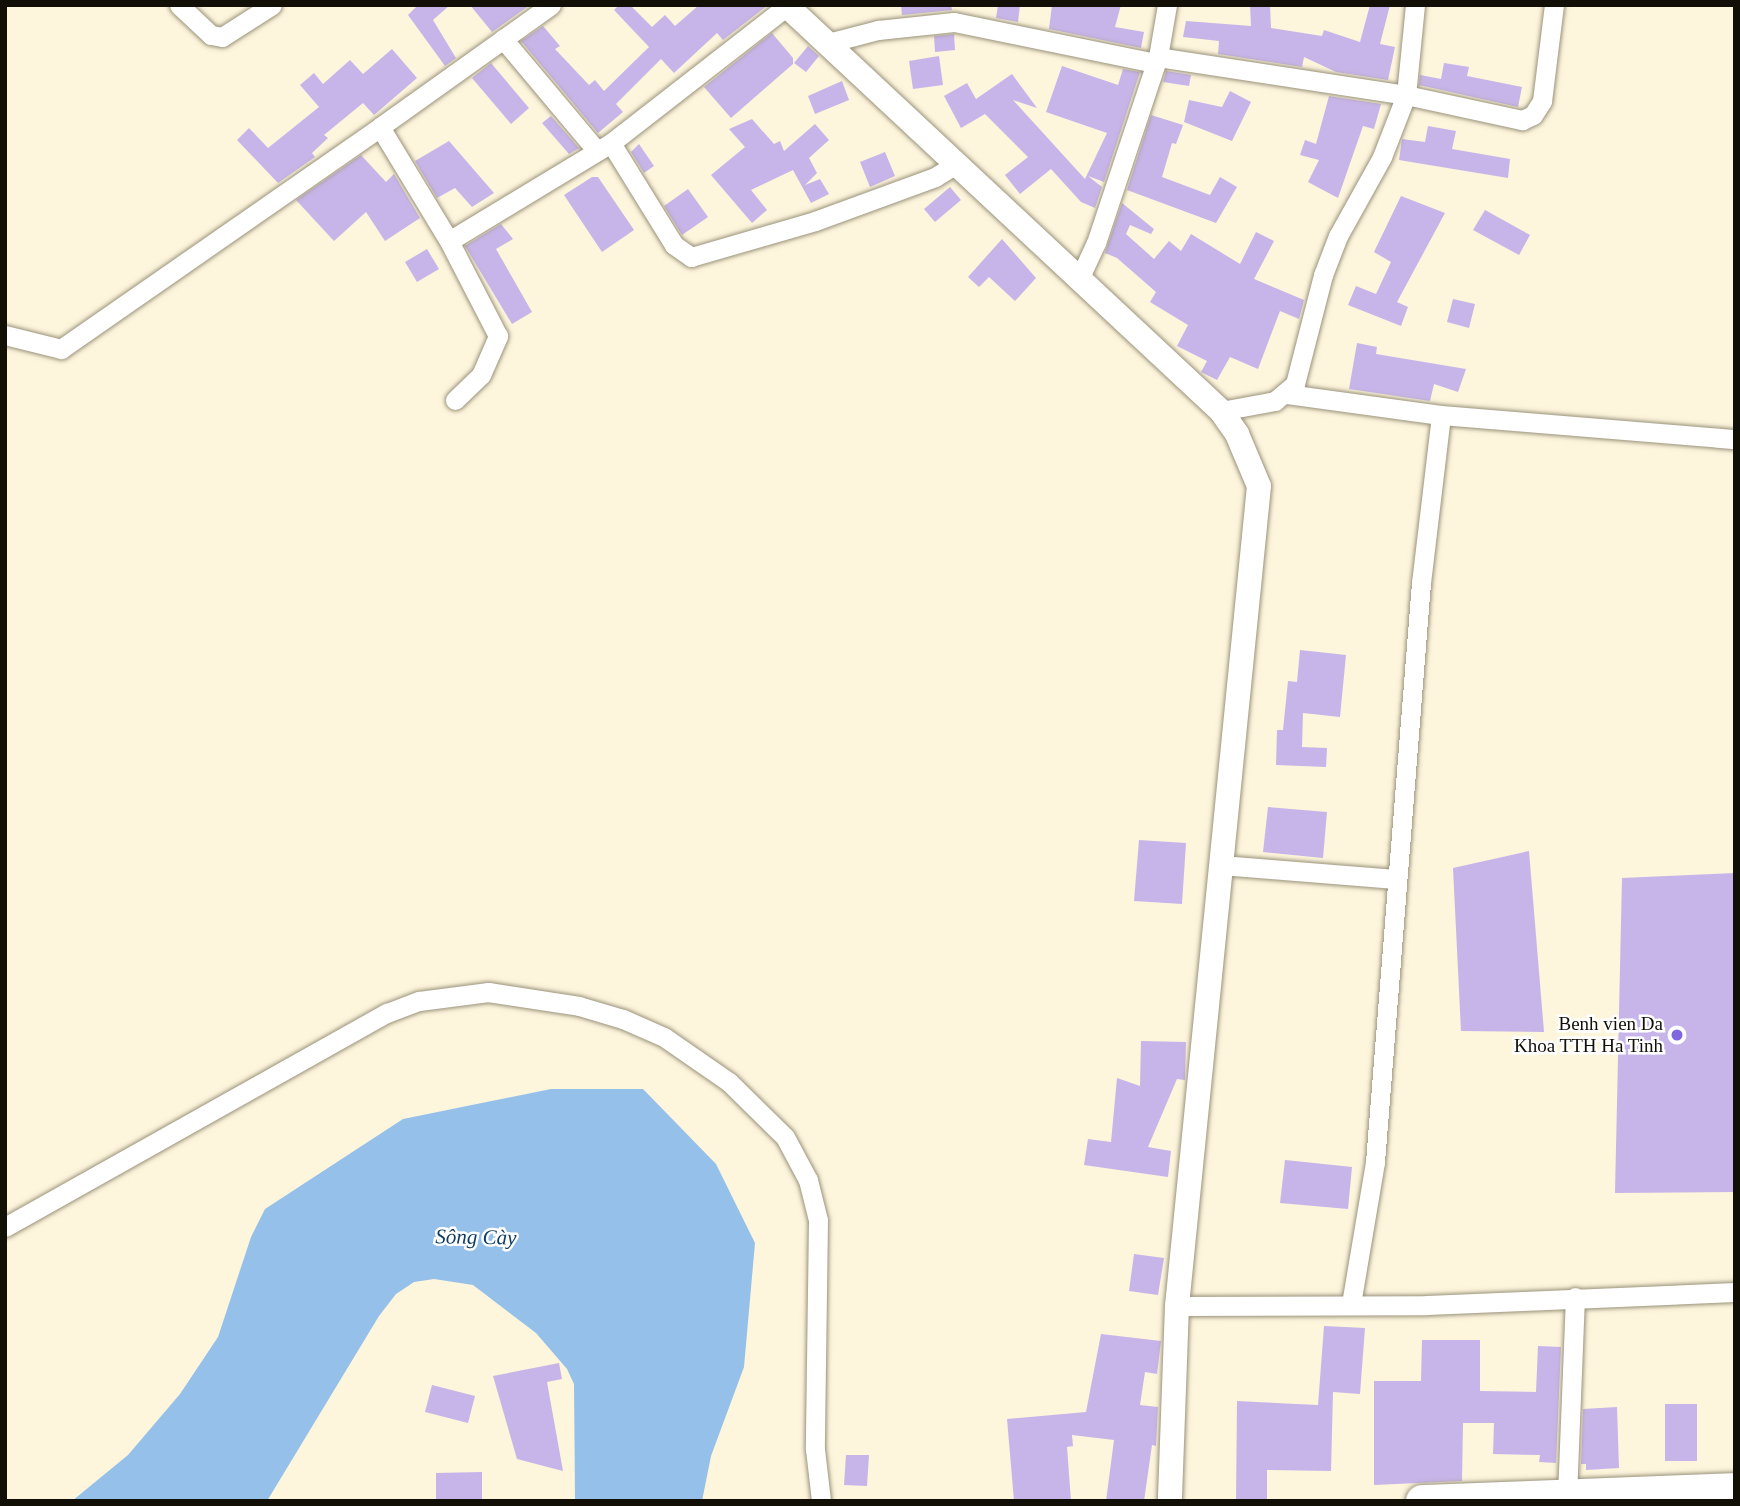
<!DOCTYPE html>
<html>
<head>
<meta charset="utf-8">
<style>
  body { margin:0 }
  #map { position:relative; width:1740px; height:1506px; overflow:hidden; background:#fdf5dc; font-family:Georgia,serif }
  div>[style] { position:absolute }
  [style*='--x'] { left:calc(var(--x)*1px); top:calc(var(--y)*1px); width:calc(var(--w)*1px); rotate:calc(var(--a)*1deg) }
  .water>* { inset:0; background:#95c0e9 }
  .building>* { inset:0; background:#c7b5e9 }
  .roads { filter:drop-shadow(0 0 2px #9a927b) drop-shadow(0 0 2px #9a927b) }
  .minor>* { height:19px; margin:-9.5px; padding:0 9.5px; transform-origin:9.5px; border-radius:9.5px; background:#fff }
  .tertiary>* { height:24px; margin:-12px; padding:0 12px; transform-origin:12px; border-radius:12px; background:#fff }
  .primary>* { height:32px; margin:-16px; padding:0 16px; transform-origin:16px; border-radius:16px; background:#fff }
  .dots>* { width:19px; height:19px; translate:-50% -50%; box-sizing:border-box; border:4px solid #fff; border-radius:50% }
  span { translate:-50% -50%; white-space:nowrap; text-align:center; line-height:1.15; -webkit-text-stroke:5px #fff; paint-order:stroke }
  .poi-label { font-size:19px; color:#120f07 }
  .right { translate:-100% -50%; text-align:right }
  .water-label { font-size:21px; color:#0e3d64; font-style:italic }
  .frame { position:absolute; inset:0; border:7px solid #120f07; pointer-events:none }
</style>
</head>
<body>
<div id="map">
  <div class="water">
    <i style="clip-path:polygon(551px 1089px,643px 1089px,716px 1164px,755px 1243px,744px 1367px,711px 1456px,702px 1501px,575px 1501px,574px 1384px,567px 1369px,536px 1333px,473px 1285px,434px 1279px,414px 1282px,396px 1294px,379px 1316px,267px 1501px,72px 1501px,128px 1455px,180px 1394px,218px 1337px,251px 1237px,265px 1209px,403px 1119px)"></i>
  </div>
  <div class="building">
    <i style="clip-path:polygon(418px 5px,450px 5px,433px 20px,456px 58px,445px 66px,408px 15px)"></i>
    <i style="clip-path:polygon(470px 5px,526px 5px,527px 7px,492px 32px)"></i>
    <i style="clip-path:polygon(619px 5px,630px 5px,652px 27px,665px 15px,675px 26px,699px 5px,768px 5px,723px 40px,717px 33px,674px 73px,661px 59px,616px 104px,623px 112px,598px 133px,521px 41px,543px 26px,560px 46px,555px 49px,589px 85px,595px 80px,604px 91px,649px 47px,614px 10px)"></i>
    <i style="clip-path:polygon(901px 5px,951px 5px,952px 10px,902px 15px)"></i>
    <i style="clip-path:polygon(998px 5px,1020px 5px,1018px 22px,996px 18px)"></i>
    <i style="clip-path:polygon(1052px 5px,1121px 5px,1115px 27px,1144px 32px,1141px 48px,1049px 29px)"></i>
    <i style="clip-path:polygon(1250px 5px,1270px 5px,1271px 28px,1322px 36px,1324px 30px,1360px 42px,1370px 5px,1390px 5px,1380px 44px,1395px 47px,1388px 80px,1336px 72px,1304px 57px,1302px 67px,1218px 54px,1219px 41px,1183px 37px,1186px 21px,1251px 26px)"></i>
    <i style="clip-path:polygon(772px 33px,793px 58px,793px 64px,731px 118px,704px 87px)"></i>
    <i style="clip-path:polygon(954px 34px,955px 50px,935px 52px,934px 36px)"></i>
    <i style="clip-path:polygon(808px 46px,819px 56px,806px 72px,794px 63px)"></i>
    <i style="clip-path:polygon(392px 49px,417px 78px,374px 115px,363px 103px,324px 135px,328px 138px,312px 153px,315px 157px,278px 183px,237px 140px,249px 128px,268px 148px,319px 107px,300px 85px,314px 73px,323px 84px,350px 60px,363px 74px)"></i>
    <i style="clip-path:polygon(939px 56px,943px 85px,913px 89px,909px 61px)"></i>
    <i style="clip-path:polygon(491px 63px,529px 108px,511px 124px,472px 78px)"></i>
    <i style="clip-path:polygon(1444px 63px,1469px 67px,1467px 76px,1522px 87px,1518px 107px,1419px 85px,1420px 75px,1441px 79px)"></i>
    <i style="clip-path:polygon(1062px 66px,1118px 85px,1123px 69px,1140px 72px,1104px 182px,1088px 176px,1102px 187px,1095px 208px,1081px 202px,1051px 169px,1020px 194px,1005px 175px,1028px 157px,985px 114px,961px 128px,944px 96px,967px 83px,976px 99px,1012px 74px,1037px 108px,1013px 100px,1085px 179px,1107px 133px,1046px 112px)"></i>
    <i style="clip-path:polygon(1166px 71px,1191px 75px,1189px 86px,1163px 82px)"></i>
    <i style="clip-path:polygon(842px 81px,849px 100px,815px 114px,808px 96px)"></i>
    <i style="clip-path:polygon(1230px 91px,1251px 102px,1232px 141px,1184px 122px,1189px 100px,1222px 107px)"></i>
    <i style="clip-path:polygon(1329px 96px,1381px 104px,1374px 129px,1363px 126px,1338px 198px,1308px 182px,1319px 160px,1300px 155px,1305px 140px,1316px 144px)"></i>
    <i style="clip-path:polygon(1151px 115px,1183px 125px,1176px 144px,1172px 143px,1162px 177px,1210px 195px,1220px 177px,1237px 187px,1216px 223px,1127px 190px)"></i>
    <i style="clip-path:polygon(551px 116px,579px 148px,569px 154px,542px 123px)"></i>
    <i style="clip-path:polygon(752px 119px,774px 144px,780px 141px,784px 151px,815px 124px,829px 140px,809px 158px,817px 173px,805px 185px,820px 179px,829px 194px,811px 203px,793px 170px,751px 190px,767px 210px,752px 223px,711px 175px,745px 147px,729px 129px)"></i>
    <i style="clip-path:polygon(1428px 126px,1456px 131px,1452px 149px,1510px 159px,1508px 178px,1399px 160px,1402px 139px,1425px 142px)"></i>
    <i style="clip-path:polygon(449px 141px,494px 193px,472px 207px,455px 188px,437px 198px,415px 161px)"></i>
    <i style="clip-path:polygon(639px 144px,654px 166px,644px 173px,631px 152px)"></i>
    <i style="clip-path:polygon(885px 152px,895px 176px,870px 187px,860px 162px)"></i>
    <i style="clip-path:polygon(361px 155px,386px 182px,394px 174px,420px 218px,385px 241px,366px 212px,334px 241px,296px 200px)"></i>
    <i style="clip-path:polygon(592px 177px,598px 177px,634px 230px,602px 252px,564px 195px)"></i>
    <i style="clip-path:polygon(950px 187px,961px 200px,935px 222px,924px 209px)"></i>
    <i style="clip-path:polygon(688px 189px,708px 217px,682px 235px,664px 206px)"></i>
    <i style="clip-path:polygon(1401px 196px,1445px 213px,1397px 302px,1408px 307px,1401px 326px,1348px 305px,1356px 286px,1376px 294px,1391px 262px,1374px 252px)"></i>
    <i style="clip-path:polygon(1122px 203px,1154px 229px,1151px 234px,1130px 225px,1126px 234px,1154px 259px,1169px 241px,1181px 251px,1191px 234px,1240px 264px,1256px 232px,1274px 241px,1254px 279px,1304px 300px,1299px 319px,1280px 311px,1258px 369px,1230px 357px,1217px 380px,1201px 372px,1207px 361px,1177px 346px,1188px 325px,1150px 302px,1156px 292px,1117px 258px,1105px 253px)"></i>
    <i style="clip-path:polygon(1485px 210px,1530px 235px,1519px 255px,1473px 230px)"></i>
    <i style="clip-path:polygon(501px 224px,513px 239px,496px 249px,532px 312px,512px 324px,465px 246px)"></i>
    <i style="clip-path:polygon(1002px 239px,1036px 278px,1015px 301px,989px 277px,979px 287px,968px 277px)"></i>
    <i style="clip-path:polygon(427px 249px,439px 269px,417px 282px,405px 262px)"></i>
    <i style="clip-path:polygon(1453px 299px,1475px 304px,1469px 328px,1447px 322px)"></i>
    <i style="clip-path:polygon(1357px 343px,1377px 347px,1376px 354px,1466px 369px,1458px 392px,1434px 384px,1430px 401px,1349px 389px)"></i>
    <i style="clip-path:polygon(1300px 650px,1346px 655px,1340px 717px,1303px 713px,1302px 747px,1327px 748px,1326px 767px,1276px 765px,1277px 730px,1283px 730px,1288px 681px,1297px 682px)"></i>
    <i style="clip-path:polygon(1268px 807px,1327px 812px,1323px 858px,1263px 852px)"></i>
    <i style="clip-path:polygon(1139px 840px,1186px 843px,1182px 904px,1134px 901px)"></i>
    <i style="clip-path:polygon(1529px 851px,1544px 1032px,1461px 1031px,1453px 868px)"></i>
    <i style="clip-path:polygon(1735px 873px,1735px 1192px,1615px 1193px,1622px 878px)"></i>
    <i style="clip-path:polygon(1141px 1041px,1186px 1042px,1185px 1080px,1177px 1079px,1148px 1147px,1171px 1151px,1168px 1177px,1084px 1165px,1088px 1139px,1111px 1142px,1117px 1078px,1140px 1086px)"></i>
    <i style="clip-path:polygon(1285px 1160px,1352px 1167px,1348px 1209px,1280px 1203px)"></i>
    <i style="clip-path:polygon(1134px 1254px,1164px 1258px,1158px 1295px,1129px 1291px)"></i>
    <i style="clip-path:polygon(1324px 1326px,1365px 1328px,1360px 1394px,1333px 1392px,1331px 1471px,1267px 1470px,1267px 1501px,1236px 1501px,1237px 1401px,1318px 1405px)"></i>
    <i style="clip-path:polygon(1101px 1334px,1161px 1341px,1157px 1374px,1145px 1372px,1140px 1405px,1158px 1407px,1156px 1446px,1152px 1445px,1144px 1501px,1106px 1501px,1114px 1440px,1072px 1435px,1073px 1446px,1067px 1447px,1071px 1501px,1014px 1501px,1007px 1419px,1086px 1412px)"></i>
    <i style="clip-path:polygon(1422px 1340px,1480px 1340px,1480px 1391px,1536px 1392px,1538px 1346px,1561px 1347px,1556px 1463px,1539px 1462px,1540px 1455px,1493px 1454px,1494px 1423px,1463px 1423px,1462px 1481px,1374px 1485px,1374px 1381px,1421px 1381px)"></i>
    <i style="clip-path:polygon(559px 1363px,562px 1379px,547px 1382px,563px 1471px,517px 1459px,493px 1376px)"></i>
    <i style="clip-path:polygon(432px 1385px,475px 1396px,468px 1423px,425px 1412px)"></i>
    <i style="clip-path:polygon(1665px 1404px,1697px 1404px,1697px 1461px,1665px 1461px)"></i>
    <i style="clip-path:polygon(1617px 1407px,1619px 1468px,1586px 1470px,1586px 1464px,1581px 1464px,1583px 1409px)"></i>
    <i style="clip-path:polygon(846px 1455px,869px 1455px,867px 1486px,844px 1485px)"></i>
    <i style="clip-path:polygon(482px 1472px,482px 1501px,436px 1501px,436px 1473px)"></i>
  </div>
  <div class="roads">
    <div class="minor">
      <i style="--x:179;--y:5;--w:44;--a:43.2"></i>
      <i style="--x:211;--y:35;--w:11;--a:10"></i>
      <i style="--x:222;--y:37;--w:59;--a:-32.6"></i>
      <i style="--x:1415;--y:5;--w:90;--a:95.7"></i>
      <i style="--x:1406;--y:95;--w:119;--a:12.2"></i>
      <i style="--x:1522;--y:120;--w:12;--a:-24"></i>
      <i style="--x:1533;--y:115;--w:17;--a:-57"></i>
      <i style="--x:1542;--y:101;--w:97;--a:-82.9"></i>
      <i style="--x:503;--y:39;--w:146;--a:50"></i>
      <i style="--x:828;--y:43;--w:52;--a:-14.6"></i>
      <i style="--x:878;--y:30;--w:76;--a:-6"></i>
      <i style="--x:954;--y:22;--w:206;--a:11.5"></i>
      <i style="--x:1158;--y:57;--w:251;--a:8.7"></i>
      <i style="--x:1406;--y:95;--w:66;--a:111.2"></i>
      <i style="--x:1382;--y:157;--w:90;--a:119.1"></i>
      <i style="--x:1338;--y:236;--w:42;--a:111"></i>
      <i style="--x:1323;--y:275;--w:113;--a:104.4"></i>
      <i style="--x:1295;--y:384;--w:26;--a:140"></i>
      <i style="--x:1275;--y:401;--w:55;--a:169.5"></i>
      <i style="--x:611;--y:143;--w:120;--a:58.3"></i>
      <i style="--x:674;--y:245;--w:21;--a:35"></i>
      <i style="--x:691;--y:257;--w:129;--a:-16.2"></i>
      <i style="--x:815;--y:221;--w:128;--a:-20.1"></i>
      <i style="--x:935;--y:177;--w:26;--a:-32"></i>
      <i style="--x:449;--y:241;--w:189;--a:-31.2"></i>
      <i style="--x:611;--y:143;--w:223;--a:-37.9"></i>
      <i style="--x:1080;--y:277;--w:38;--a:-65"></i>
      <i style="--x:1096;--y:243;--w:196;--a:-71.6"></i>
      <i style="--x:1158;--y:57;--w:53;--a:-80.2"></i>
      <i style="--x:5;--y:335;--w:58;--a:14"></i>
      <i style="--x:61;--y:349;--w:389;--a:-34.8"></i>
      <i style="--x:1287;--y:394;--w:155;--a:7.8"></i>
      <i style="--x:1441;--y:415;--w:295;--a:4.7"></i>
      <i style="--x:455;--y:400;--w:36;--a:-44"></i>
      <i style="--x:481;--y:375;--w:43;--a:-66.4"></i>
      <i style="--x:498;--y:336;--w:107;--a:-117.3"></i>
      <i style="--x:449;--y:241;--w:133;--a:-121.2"></i>
      <i style="--x:380;--y:127;--w:210;--a:-35.5"></i>
      <i style="--x:1221;--y:865;--w:175;--a:4.6"></i>
      <i style="--x:5;--y:1227;--w:438;--a:-29.3"></i>
      <i style="--x:387;--y:1013;--w:34;--a:-21"></i>
      <i style="--x:419;--y:1001;--w:70;--a:-7.4"></i>
      <i style="--x:488;--y:992;--w:92;--a:8.7"></i>
      <i style="--x:579;--y:1006;--w:46;--a:16.5"></i>
      <i style="--x:623;--y:1019;--w:45;--a:23.7"></i>
      <i style="--x:664;--y:1037;--w:79;--a:34.7"></i>
      <i style="--x:729;--y:1082;--w:78;--a:44.5"></i>
      <i style="--x:785;--y:1137;--w:49;--a:61.9"></i>
      <i style="--x:808;--y:1180;--w:41;--a:76"></i>
      <i style="--x:818;--y:1220;--w:229;--a:90.8"></i>
      <i style="--x:815;--y:1449;--w:52;--a:83.4"></i>
      <i style="--x:1351;--y:1304;--w:144;--a:-80.4"></i>
      <i style="--x:1375;--y:1162;--w:581;--a:-85.46"></i>
      <i style="--x:1421;--y:583;--w:169;--a:-83.2"></i>
      <i style="--x:1177;--y:1306;--w:250;--a:-0.2"></i>
      <i style="--x:1427;--y:1305;--w:308;--a:-2.4"></i>
      <i style="--x:1567;--y:1496;--w:199;--a:-87.7"></i>
    </div>
    <div class="tertiary">
      <i style="--x:786;--y:5;--w:595;--a:43.03"></i>
      <i style="--x:1221;--y:411;--w:28;--a:55"></i>
      <i style="--x:1237;--y:434;--w:56;--a:67.1"></i>
      <i style="--x:1259;--y:486;--w:824;--a:95.71"></i>
      <i style="--x:1177;--y:1306;--w:195;--a:92.1"></i>
    </div>
    <div class="primary">
      <i style="--x:1422;--y:1501;--w:313;--a:-2.2"></i>
    </div>
  </div>
  <div class="dots">
    <i style="left:1677px;top:1035px;background:#8066e1"></i>
  </div>
  <div class="poi-label">
    <span class="right" style="left:1663px;top:1035px">Benh vien Da<br>Khoa TTH Ha Tinh</span>
  </div>
  <div class="water-label">
    <span style="left:476px;top:1237px;rotate:1deg">Sông Cày</span>
  </div>
  <div class="frame"></div>
</div>
</body>
</html>
